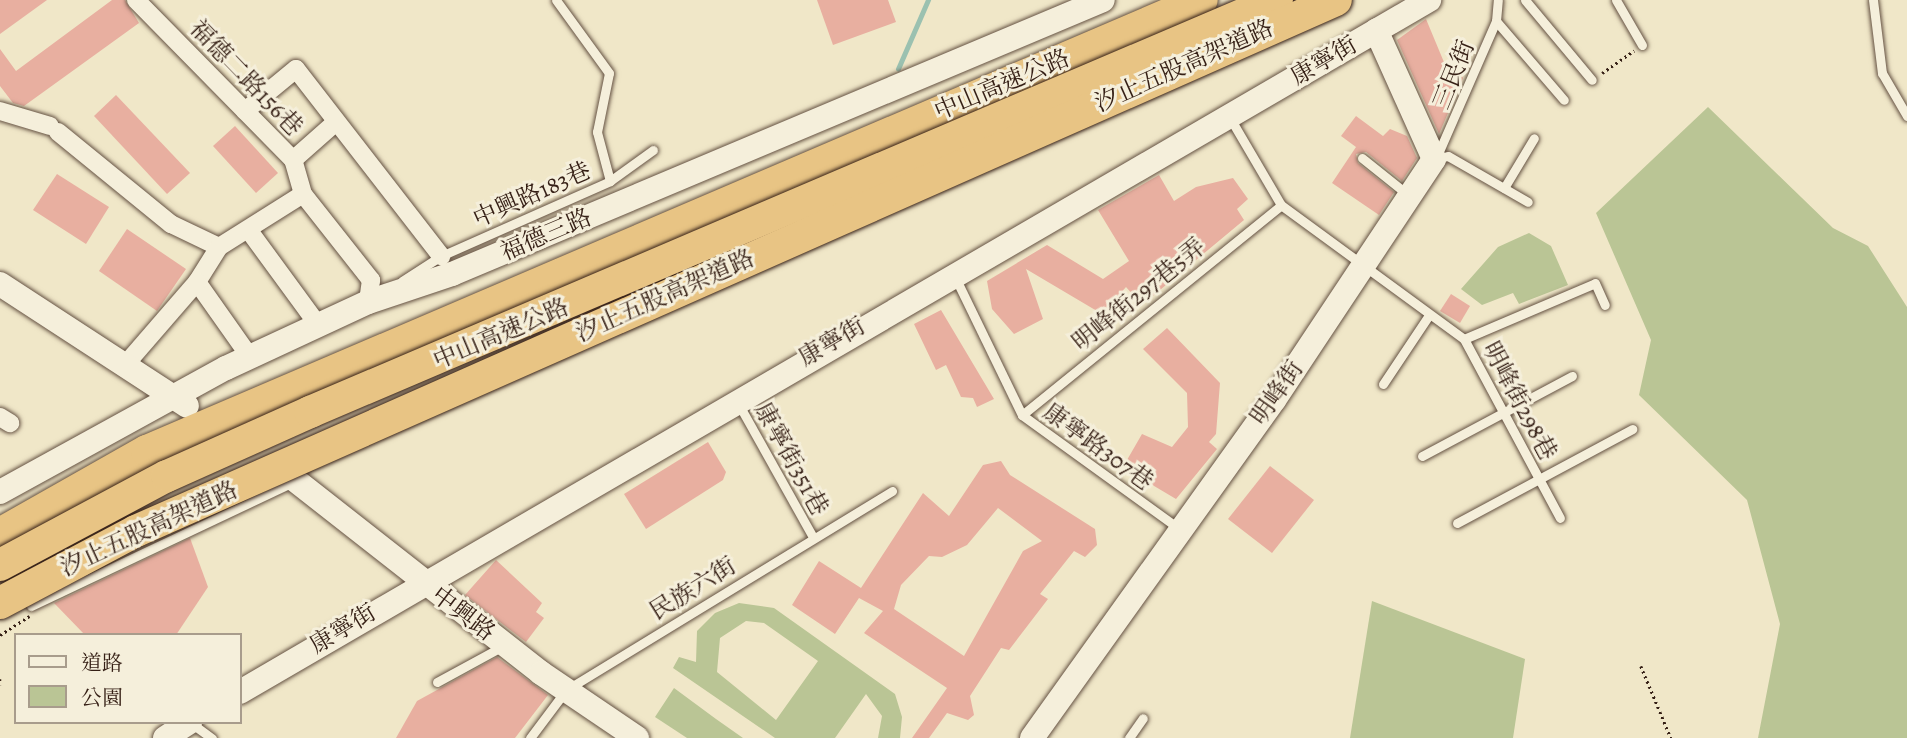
<!DOCTYPE html>
<html>
<head>
<meta charset="utf-8">
<style>
  body { margin:0 }
  #map { position:relative; width:1907px; height:738px; overflow:hidden; background:#f0e7c8; font-family:Alegreya,"Noto Serif TC",serif }
  div>[style] { position:absolute }
  [style*='--x'] { left:calc(var(--x)*1px); top:calc(var(--y)*1px); width:calc(var(--w)*1px); rotate:calc(var(--a)*1deg) }
  .green>* { inset:0; background:#bac595 }
  .stream>* { height:4.5px; margin:-2.25px; padding:0 2.25px; transform-origin:2.25px; border-radius:2.25px; background:#9bc1b0 }
  .building>* { inset:0; background:#e8afa0 }
  .path>* { height:2.5px; margin-top:-1.25px; transform-origin:0; background:repeating-linear-gradient(90deg,#351f15 0 2px,transparent 0 5.5px) }
  .roads { filter:drop-shadow(0 0 2px #645142) drop-shadow(0 0 2px #645142) }
  .lane>* { height:9px; margin:-4.5px; padding:0 4.5px; transform-origin:4.5px; border-radius:4.5px; background:#f5efdb }
  .street>* { height:18px; margin:-9px; padding:0 9px; transform-origin:9px; border-radius:9px; background:#f5efdb }
  .secondary>* { height:24px; margin:-12px; padding:0 12px; transform-origin:12px; border-radius:12px; background:#f5efdb }
  .highway>* { height:32px; margin:-16px; padding:0 16px; transform-origin:16px; border-radius:16px; background:#e8c484 }
  .bridges { filter:drop-shadow(0 0 2px #351f15) drop-shadow(0 0 2px #351f15) }
  .highway-bridge>* { height:32px; margin:-16px; padding:0 16px; transform-origin:16px; border-radius:16px; background:#e8c484 }
  span { translate:-50% -50%; white-space:nowrap; text-align:center; line-height:1.15; -webkit-text-stroke:6px #f5efdb; paint-order:stroke }
  .street-label { font-size:24px; color:#351f15 }
  .legend { position:absolute; left:14px; top:633px; width:228px; height:91px; box-sizing:border-box; background:#f5efdb; border:2px solid #a89c8c; margin:0; padding:9px 12px; list-style:none; font-size:21px; color:#351f15 }
  .legend li { display:flex; align-items:center; gap:14px; height:35px }
  .legend b { width:35px; border:2px solid #a89c8c }
</style>
</head>
<body>
<div id="map">
  <div class="green">
    <i style="clip-path:polygon(1708px 107px,1833px 228px,1868px 246px,1907px 307px,1907px 738px,1758px 738px,1780px 624px,1747px 500px,1639px 395px,1651px 340px,1596px 213px)"></i>
    <i style="clip-path:polygon(1529px 233px,1551px 246px,1568px 285px,1519px 304px,1513px 293px,1482px 305px,1461px 289px,1498px 247px)"></i>
    <i style="clip-path:polygon(1372px 601px,1525px 659px,1513px 738px,1350px 738px)"></i>
    <i style="clip-path:polygon(evenodd,739px 603px,774px 608px,895px 694px,902px 717px,900px 738px,878px 738px,882px 716px,866px 694px,835px 738px,775px 738px,673px 668px,679px 657px,696px 662px,697px 631px,715px 613px,739px 603px,746px 621px,764px 623px,818px 661px,776px 720px,717px 672px,720px 638px,746px 621px)"></i>
    <i style="clip-path:polygon(674px 688px,716px 719px,743px 738px,687px 738px,655px 717px)"></i>
  </div>
  <div class="stream">
    <i style="--x:898;--y:69;--w:75;--a:-66.5"></i>
  </div>
  <div class="building">
    <i style="clip-path:polygon(0 0,47px 0,0 34px)"></i>
    <i style="clip-path:polygon(112px 0,125px 0,139px 23px,24px 106px,13px 103px,0 86px,0 49px,16px 71px)"></i>
    <i style="clip-path:polygon(817px 0,888px 0,896px 22px,833px 45px)"></i>
    <i style="clip-path:polygon(1426px 19px,1446px 67px,1455px 64px,1463px 78px,1439px 134px,1397px 40px)"></i>
    <i style="clip-path:polygon(116px 95px,190px 173px,167px 194px,94px 116px)"></i>
    <i style="clip-path:polygon(1356px 116px,1383px 136px,1390px 129px,1407px 136px,1417px 158px,1402px 181px,1366px 152px,1356px 154px,1358px 163px,1394px 192px,1379px 215px,1332px 183px,1356px 147px,1341px 136px)"></i>
    <i style="clip-path:polygon(235px 126px,278px 173px,256px 193px,213px 146px)"></i>
    <i style="clip-path:polygon(57px 174px,109px 207px,86px 244px,33px 210px)"></i>
    <i style="clip-path:polygon(1159px 175px,1174px 201px,1196px 187px,1233px 178px,1248px 199px,1237px 209px,1244px 220px,1142px 305px,1126px 287px,1102px 314px,1026px 269px,1043px 319px,1014px 334px,992px 309px,987px 281px,1047px 245px,1103px 279px,1129px 261px,1098px 210px)"></i>
    <i style="clip-path:polygon(127px 229px,186px 269px,157px 311px,99px 271px)"></i>
    <i style="clip-path:polygon(1451px 294px,1470px 306px,1460px 323px,1440px 311px)"></i>
    <i style="clip-path:polygon(941px 310px,994px 399px,977px 407px,973px 398px,961px 397px,946px 365px,936px 370px,914px 324px)"></i>
    <i style="clip-path:polygon(1167px 328px,1220px 383px,1216px 434px,1209px 442px,1217px 449px,1176px 499px,1144px 480px,1127px 460px,1142px 434px,1172px 447px,1188px 427px,1187px 393px,1143px 349px)"></i>
    <i style="clip-path:polygon(708px 442px,726px 472px,723px 480px,646px 529px,624px 494px)"></i>
    <i style="clip-path:polygon(evenodd,1001px 461px,1010px 475px,1095px 529px,1097px 545px,1085px 557px,1074px 551px,1040px 594px,1048px 599px,1009px 650px,1001px 648px,970px 696px,974px 715px,968px 720px,947px 713px,929px 738px,912px 738px,947px 688px,864px 633px,883px 611px,859px 598px,835px 634px,792px 605px,819px 561px,861px 588px,923px 493px,949px 516px,983px 465px,1001px 461px,998px 508px,1042px 541px,1023px 551px,964px 656px,894px 609px,901px 585px,929px 556px,942px 557px,967px 545px,998px 508px)"></i>
    <i style="clip-path:polygon(1270px 466px,1314px 500px,1272px 553px,1228px 519px)"></i>
    <i style="clip-path:polygon(190px 538px,208px 587px,176px 635px,85px 635px,54px 603px)"></i>
    <i style="clip-path:polygon(496px 560px,542px 603px,536px 612px,544px 618px,526px 642px,465px 595px)"></i>
    <i style="clip-path:polygon(497px 657px,548px 695px,515px 738px,396px 738px,417px 701px)"></i>
  </div>
  <div class="path">
    <i style="--x:1602;--y:73;--w:39;--a:-35"></i>
    <i style="--x:0;--y:635;--w:35;--a:-33"></i>
    <i style="--x:1641;--y:666;--w:78;--a:67.4"></i>
    <i style="--x:0;--y:679;--w:6;--a:90"></i>
  </div>
  <div class="roads">
    <div class="lane">
      <i style="--x:1525;--y:0;--w:104;--a:50.1"></i>
      <i style="--x:1616;--y:0;--w:52;--a:60"></i>
      <i style="--x:1873;--y:0;--w:74;--a:83"></i>
      <i style="--x:1882;--y:73;--w:50;--a:59.8"></i>
      <i style="--x:1496;--y:21;--w:104;--a:49.3"></i>
      <i style="--x:1230;--y:118;--w:101;--a:59.6"></i>
      <i style="--x:1281;--y:205;--w:227;--a:36.2"></i>
      <i style="--x:1464;--y:339;--w:203;--a:61.8"></i>
      <i style="--x:1437;--y:156;--w:147;--a:-66.4"></i>
      <i style="--x:1496;--y:21;--w:21;--a:-85"></i>
      <i style="--x:1362;--y:158;--w:58;--a:38.7"></i>
      <i style="--x:1436;--y:158;--w:12;--a:-9"></i>
      <i style="--x:1448;--y:156;--w:92;--a:29.9"></i>
      <i style="--x:610;--y:181;--w:53;--a:-35.8"></i>
      <i style="--x:1504;--y:188;--w:58;--a:-59"></i>
      <i style="--x:955;--y:277;--w:153;--a:64.1"></i>
      <i style="--x:1022;--y:415;--w:193;--a:35.9"></i>
      <i style="--x:402;--y:281;--w:46;--a:-32.7"></i>
      <i style="--x:441;--y:256;--w:185;--a:-23.9"></i>
      <i style="--x:610;--y:181;--w:51;--a:-104.9"></i>
      <i style="--x:597;--y:132;--w:60;--a:-78.5"></i>
      <i style="--x:609;--y:73;--w:90;--a:-126"></i>
      <i style="--x:1464;--y:339;--w:142;--a:-23.1"></i>
      <i style="--x:1595;--y:283;--w:24;--a:66"></i>
      <i style="--x:1383;--y:384;--w:83;--a:-56.3"></i>
      <i style="--x:738;--y:403;--w:154;--a:60.8"></i>
      <i style="--x:1022;--y:415;--w:333;--a:-39"></i>
      <i style="--x:1422;--y:456;--w:170;--a:-28.1"></i>
      <i style="--x:1457;--y:523;--w:199;--a:-28.2"></i>
      <i style="--x:31;--y:606;--w:292;--a:-25.3"></i>
      <i style="--x:437;--y:682;--w:75;--a:-28.6"></i>
      <i style="--x:191;--y:723;--w:26;--a:36"></i>
      <i style="--x:530;--y:738;--w:60;--a:-53.1"></i>
      <i style="--x:566;--y:690;--w:382;--a:-31.4"></i>
      <i style="--x:1129;--y:738;--w:24;--a:-55"></i>
    </div>
    <div class="street">
      <i style="--x:136;--y:0;--w:224;--a:45.5"></i>
      <i style="--x:0;--y:111;--w:52;--a:16.7"></i>
      <i style="--x:245;--y:111;--w:66;--a:-39.5"></i>
      <i style="--x:296;--y:69;--w:237;--a:52.2"></i>
      <i style="--x:58;--y:132;--w:146;--a:39.2"></i>
      <i style="--x:171;--y:224;--w:53;--a:25.6"></i>
      <i style="--x:303;--y:194;--w:110;--a:51.7"></i>
      <i style="--x:371;--y:280;--w:22;--a:98"></i>
      <i style="--x:250;--y:232;--w:115;--a:53.8"></i>
      <i style="--x:219;--y:247;--w:99;--a:-32.2"></i>
      <i style="--x:303;--y:194;--w:35;--a:-106"></i>
      <i style="--x:293;--y:160;--w:57;--a:-41.5"></i>
      <i style="--x:219;--y:247;--w:41;--a:122.2"></i>
      <i style="--x:197;--y:282;--w:92;--a:54.8"></i>
      <i style="--x:125;--y:365;--w:110;--a:-49.1"></i>
      <i style="--x:0;--y:417;--w:12;--a:31"></i>
    </div>
    <div class="secondary">
      <i style="--x:0;--y:284;--w:223;--a:33.1"></i>
      <i style="--x:295;--y:480;--w:313;--a:38.1"></i>
      <i style="--x:541;--y:673;--w:116;--a:34.1"></i>
      <i style="--x:0;--y:492;--w:258;--a:-28.8"></i>
      <i style="--x:226;--y:368;--w:157;--a:-24.9"></i>
      <i style="--x:368;--y:302;--w:89;--a:-18.4"></i>
      <i style="--x:452;--y:274;--w:706;--a:-22.83"></i>
      <i style="--x:240;--y:692;--w:1376;--a:-30.2"></i>
      <i style="--x:165;--y:738;--w:30;--a:-33"></i>
      <i style="--x:1032;--y:738;--w:416;--a:-54.4"></i>
      <i style="--x:1274;--y:400;--w:289;--a:-56.4"></i>
      <i style="--x:1434;--y:159;--w:141;--a:-114.2"></i>
    </div>
    <div class="highway">
      <i style="--x:0;--y:534;--w:169;--a:-29.5"></i>
      <i style="--x:147;--y:451;--w:1147;--a:-23.15"></i>
    </div>
  </div>
  <div class="bridges">
    <div class="highway-bridge">
      <i style="--x:0;--y:565;--w:189;--a:-28.1"></i>
      <i style="--x:167;--y:476;--w:157;--a:-24.1"></i>
      <i style="--x:310;--y:412;--w:1051;--a:-23.08"></i>
      <i style="--x:0;--y:603;--w:154;--a:-27.9"></i>
      <i style="--x:136;--y:531;--w:1312;--a:-23.87"></i>
    </div>
  </div>
  <div class="street-label">
    <span style="left:1324px;top:61px;rotate:-30deg">康寧街</span>
    <span style="left:1184px;top:66px;rotate:-24deg">汐止五股高架道路</span>
    <span style="left:1454px;top:75px;rotate:-68deg">三民街</span>
    <span style="left:246px;top:78px;rotate:46deg">福德二路156巷</span>
    <span style="left:1002px;top:85px;rotate:-23deg">中山高速公路</span>
    <span style="left:532px;top:195px;rotate:-24deg">中興路183巷</span>
    <span style="left:546px;top:235px;rotate:-23deg">福德三路</span>
    <span style="left:1139px;top:295px;rotate:-39deg">明峰街297巷5弄</span>
    <span style="left:665px;top:296px;rotate:-24deg">汐止五股高架道路</span>
    <span style="left:501px;top:334px;rotate:-23deg">中山高速公路</span>
    <span style="left:832px;top:342px;rotate:-30deg">康寧街</span>
    <span style="left:1277px;top:393px;rotate:-55deg">明峰街</span>
    <span style="left:1519px;top:401px;rotate:62deg">明峰街298巷</span>
    <span style="left:1098px;top:447px;rotate:36deg">康寧路307巷</span>
    <span style="left:791px;top:459px;rotate:61deg">康寧街351巷</span>
    <span style="left:149px;top:529px;rotate:-25deg">汐止五股高架道路</span>
    <span style="left:693px;top:589px;rotate:-32deg">民族六街</span>
    <span style="left:463px;top:614px;rotate:37deg">中興路</span>
    <span style="left:343px;top:629px;rotate:-31deg">康寧街</span>
  </div>
  <ul class="legend">
  <li><b style="height:9px;background:#f5efdb"></b>道路</li>
  <li><b style="height:19px;background:#bac595"></b>公園</li>
  </ul>
</div>
</body>
</html>
